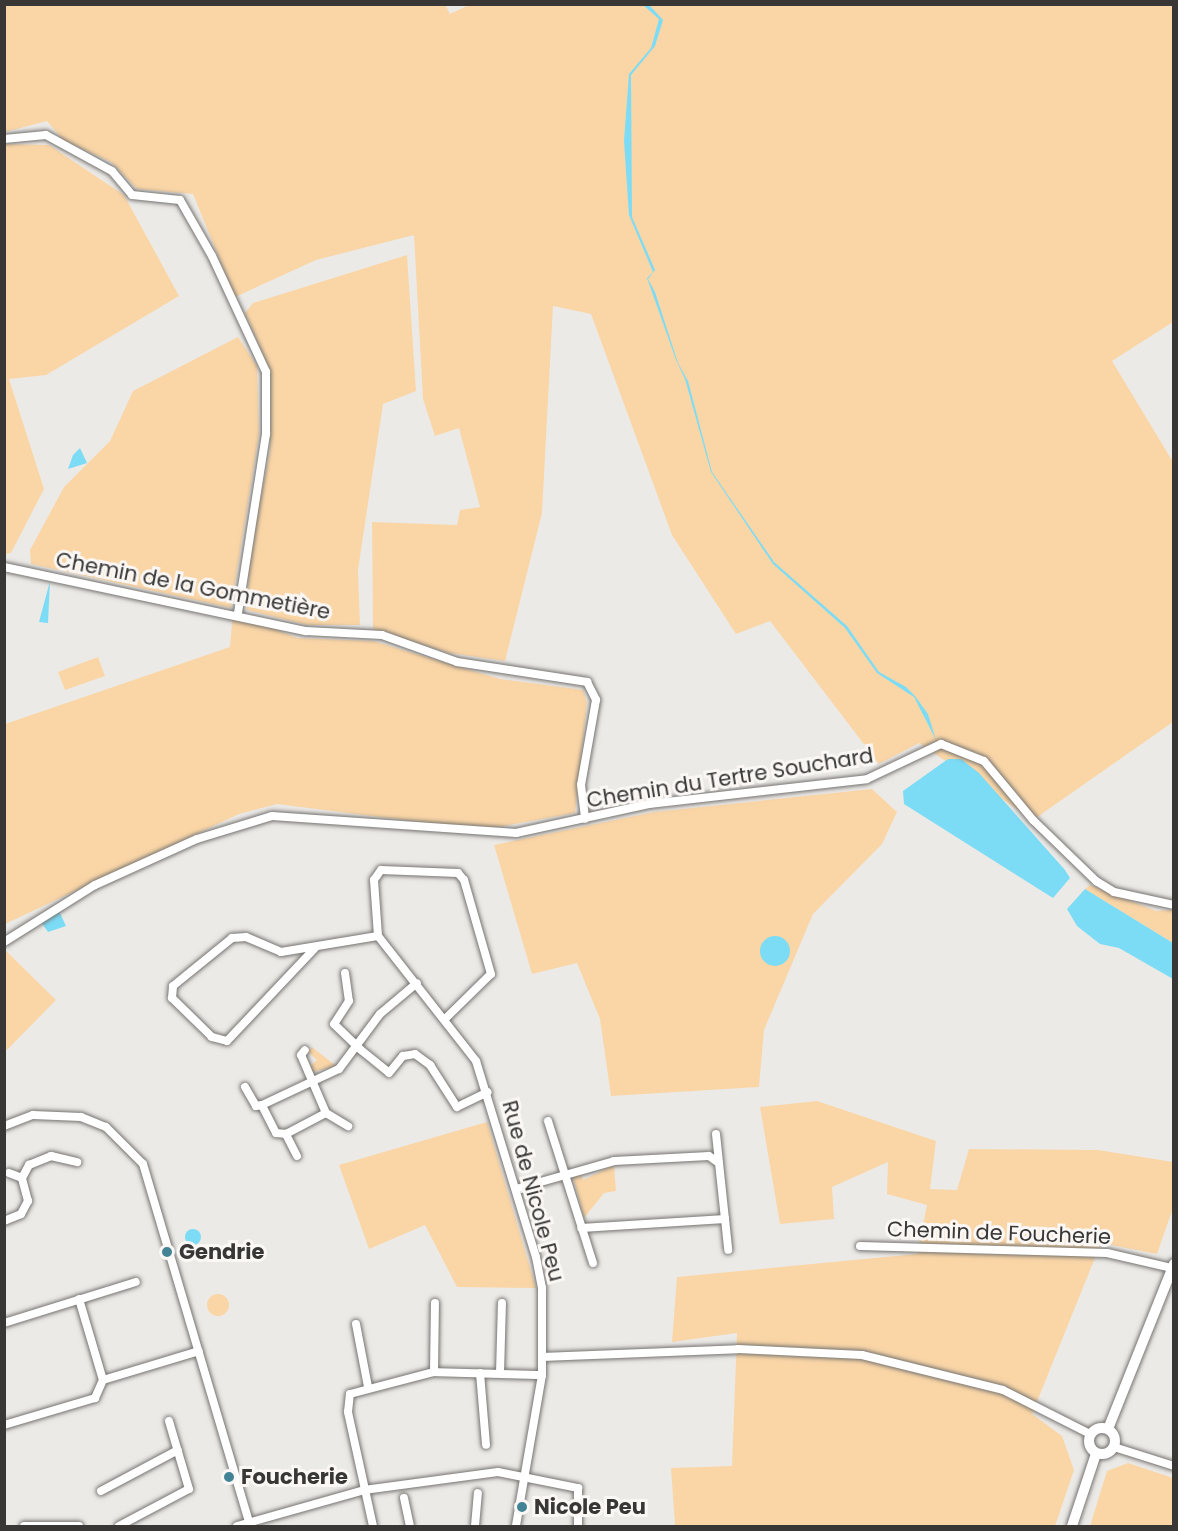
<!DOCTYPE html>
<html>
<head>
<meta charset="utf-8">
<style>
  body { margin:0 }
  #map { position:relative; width:1178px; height:1531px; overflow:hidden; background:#eceae7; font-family:Poppins,sans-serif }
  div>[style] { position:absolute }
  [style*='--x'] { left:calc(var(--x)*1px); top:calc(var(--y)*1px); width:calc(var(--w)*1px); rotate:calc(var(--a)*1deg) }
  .green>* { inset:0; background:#fad6a7 }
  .round { border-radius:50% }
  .water>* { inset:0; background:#7cdcf5 }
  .roads { filter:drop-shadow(0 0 2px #767471) drop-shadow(0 0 2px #767471) }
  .minor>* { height:8px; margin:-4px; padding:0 4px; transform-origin:4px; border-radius:4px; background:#fff }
  .tertiary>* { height:10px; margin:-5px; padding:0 5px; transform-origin:5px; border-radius:5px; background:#fff }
  .tertiary>.ring { margin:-5px; padding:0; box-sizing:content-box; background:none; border:10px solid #fff; border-radius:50% }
  .dots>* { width:16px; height:16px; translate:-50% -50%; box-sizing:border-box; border:3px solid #faf7f5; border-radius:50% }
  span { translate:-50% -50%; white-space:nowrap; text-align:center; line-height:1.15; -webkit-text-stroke:6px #faf7f5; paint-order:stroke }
  .street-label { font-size:21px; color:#383736 }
  .poi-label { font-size:21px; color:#383736; font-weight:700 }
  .left { translate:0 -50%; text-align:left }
  .frame { position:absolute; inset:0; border:6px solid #383736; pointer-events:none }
</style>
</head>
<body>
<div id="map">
  <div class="green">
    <i style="clip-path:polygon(445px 4px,450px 14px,471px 4px,1173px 5px,1173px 322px,1112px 361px,1173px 462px,1173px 722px,1033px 820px,919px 743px,879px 764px,770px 621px,736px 634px,672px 535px,591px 314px,553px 306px,542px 513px,505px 661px,449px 653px,373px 629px,372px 522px,457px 525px,460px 510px,480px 507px,459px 428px,435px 436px,423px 399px,414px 235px,316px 260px,235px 297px,193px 194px,137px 189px,111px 162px,63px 140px,47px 121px,5px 132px,4px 5px)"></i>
    <i style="clip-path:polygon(4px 144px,49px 145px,124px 195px,179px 296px,46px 375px,9px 379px,44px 489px,11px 553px,5px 554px)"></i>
    <i style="clip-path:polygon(407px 255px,416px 391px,383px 404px,358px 570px,360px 625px,307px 625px,247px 610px,250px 548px,270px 452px,270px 370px,245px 313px,253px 303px)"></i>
    <i style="clip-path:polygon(238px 337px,257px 366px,259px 434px,231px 608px,31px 564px,30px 550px,64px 487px,110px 441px,133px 391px)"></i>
    <i style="clip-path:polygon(233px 612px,297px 638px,373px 641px,500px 679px,583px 690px,587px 703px,575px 813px,482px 830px,277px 804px,239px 814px,5px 924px,5px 724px,230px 647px)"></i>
    <i style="clip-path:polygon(98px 657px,105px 676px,65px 690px,58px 672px)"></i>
    <i style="clip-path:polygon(872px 789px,897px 812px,882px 844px,813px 914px,764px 1030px,759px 1087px,611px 1096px,600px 1019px,577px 963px,532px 974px,494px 845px,654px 812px)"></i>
    <i style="clip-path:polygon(1090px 885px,1156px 911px,1173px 910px,1173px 943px,1085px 889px)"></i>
    <i style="clip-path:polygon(4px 949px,56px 1000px,7px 1050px,4px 1047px)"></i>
    <i style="clip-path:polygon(312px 1047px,336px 1066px,313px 1072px,310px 1066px,317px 1060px,308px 1052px)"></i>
    <i style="clip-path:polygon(817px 1101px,936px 1141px,930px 1189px,957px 1190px,969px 1149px,1098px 1150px,1173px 1162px,1173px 1208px,1157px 1254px,1101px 1243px,1032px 1414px,1062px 1436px,1074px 1470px,1055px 1526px,675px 1526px,671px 1468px,732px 1466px,737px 1333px,672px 1342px,677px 1277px,917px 1254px,927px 1205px,887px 1194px,888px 1162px,832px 1187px,834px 1219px,780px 1224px,760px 1107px)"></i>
    <i style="clip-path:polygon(487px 1122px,536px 1288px,457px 1287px,425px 1225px,369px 1249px,339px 1165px)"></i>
    <i style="clip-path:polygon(614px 1165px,616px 1191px,604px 1193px,584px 1218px,573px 1177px,581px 1174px,583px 1180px)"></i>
    <i class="round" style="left:207px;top:1294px;width:22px;height:22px"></i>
    <i style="clip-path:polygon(1128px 1463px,1173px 1478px,1173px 1526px,1090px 1526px,1107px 1471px)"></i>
  </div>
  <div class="water">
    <i style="clip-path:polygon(643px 5px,663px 5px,650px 6px,663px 20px,655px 46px,631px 75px,632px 217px,655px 270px,648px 279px,655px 292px,678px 363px,688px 381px,712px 472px,774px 562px,847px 626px,879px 672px,906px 687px,915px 696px,928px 714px,936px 740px,914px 697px,877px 673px,845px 628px,773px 564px,711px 472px,685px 379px,676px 360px,647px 278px,653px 272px,629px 215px,624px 141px,629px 74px,651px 48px,659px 19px)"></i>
    <i style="clip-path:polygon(80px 448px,87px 463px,68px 469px,73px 455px)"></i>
    <i style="clip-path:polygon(50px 581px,48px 623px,39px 622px)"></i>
    <i style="clip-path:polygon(948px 759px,961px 759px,979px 773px,1065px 870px,1070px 878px,1053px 898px,904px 804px,903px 791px)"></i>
    <i style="clip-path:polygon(1085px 889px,1173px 943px,1173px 979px,1119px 948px,1100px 944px,1077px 926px,1067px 909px)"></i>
    <i style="clip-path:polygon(59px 911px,66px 926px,48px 932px,41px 922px)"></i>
    <i class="round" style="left:760px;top:936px;width:30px;height:30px"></i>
    <i class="round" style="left:185px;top:1229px;width:16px;height:16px"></i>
  </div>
  <div class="roads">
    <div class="minor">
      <i style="--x:4;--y:139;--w:42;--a:-5.4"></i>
      <i style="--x:46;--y:135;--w:75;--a:28.6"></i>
      <i style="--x:112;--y:171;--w:31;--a:50"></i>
      <i style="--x:132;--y:195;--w:48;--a:5.9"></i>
      <i style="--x:180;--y:200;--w:64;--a:60.3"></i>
      <i style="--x:212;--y:256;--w:128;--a:65"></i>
      <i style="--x:266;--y:372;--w:62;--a:90"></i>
      <i style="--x:266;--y:434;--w:181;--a:98.9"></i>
      <i style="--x:4;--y:567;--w:309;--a:12"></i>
      <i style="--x:306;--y:631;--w:76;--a:3"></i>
      <i style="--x:382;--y:635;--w:80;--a:19.8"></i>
      <i style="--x:457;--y:662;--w:132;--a:8.7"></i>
      <i style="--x:587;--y:682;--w:20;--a:63"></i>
      <i style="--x:596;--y:700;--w:86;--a:100"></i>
      <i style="--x:581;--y:785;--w:34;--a:83"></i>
      <i style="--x:4;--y:942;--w:107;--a:-32.1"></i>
      <i style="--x:95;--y:885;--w:112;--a:-24.3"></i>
      <i style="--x:197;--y:839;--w:78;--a:-17"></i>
      <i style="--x:272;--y:816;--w:245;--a:4"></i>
      <i style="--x:516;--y:833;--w:136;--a:-12.3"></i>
      <i style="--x:649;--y:804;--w:219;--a:-6.5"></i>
      <i style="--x:867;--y:779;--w:82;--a:-25.3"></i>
      <i style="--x:941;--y:744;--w:46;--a:21.6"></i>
      <i style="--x:984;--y:761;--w:77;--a:50.3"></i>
      <i style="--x:1033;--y:820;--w:88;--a:44.1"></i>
      <i style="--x:1096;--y:881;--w:21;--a:31"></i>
      <i style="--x:1114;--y:892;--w:61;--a:12.2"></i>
      <i style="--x:315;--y:948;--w:128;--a:133.4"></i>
      <i style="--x:227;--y:1041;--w:16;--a:-165"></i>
      <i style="--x:212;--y:1037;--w:56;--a:-135.7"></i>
      <i style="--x:172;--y:998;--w:12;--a:-85"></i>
      <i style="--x:173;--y:986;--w:76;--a:-39.1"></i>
      <i style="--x:232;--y:938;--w:14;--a:-4"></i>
      <i style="--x:246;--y:937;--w:38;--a:23"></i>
      <i style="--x:281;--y:952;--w:98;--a:-9.4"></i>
      <i style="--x:345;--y:973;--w:28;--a:82"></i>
      <i style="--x:349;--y:1001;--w:27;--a:123"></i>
      <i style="--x:334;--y:1024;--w:37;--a:44"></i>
      <i style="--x:361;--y:1050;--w:36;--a:39"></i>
      <i style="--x:389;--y:1073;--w:22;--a:-51"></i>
      <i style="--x:403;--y:1056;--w:12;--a:-9"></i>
      <i style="--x:415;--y:1054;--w:19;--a:36"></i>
      <i style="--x:430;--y:1065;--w:50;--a:57.3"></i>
      <i style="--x:457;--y:1107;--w:34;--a:-26"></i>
      <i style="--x:445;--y:1019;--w:64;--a:-44.4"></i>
      <i style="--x:491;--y:974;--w:98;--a:-106"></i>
      <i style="--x:464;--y:880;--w:9;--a:-131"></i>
      <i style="--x:458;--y:873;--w:77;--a:-177.8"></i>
      <i style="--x:381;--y:870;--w:12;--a:125"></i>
      <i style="--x:374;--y:880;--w:56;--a:85.9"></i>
      <i style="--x:378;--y:936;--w:159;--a:51.9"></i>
      <i style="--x:476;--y:1061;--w:205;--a:73"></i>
      <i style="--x:536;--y:1257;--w:32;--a:79"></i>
      <i style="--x:542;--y:1288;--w:87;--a:90"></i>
      <i style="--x:542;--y:1375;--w:153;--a:99.8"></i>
      <i style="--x:245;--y:1087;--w:22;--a:60"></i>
      <i style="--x:256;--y:1106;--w:6;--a:-9"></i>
      <i style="--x:326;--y:1113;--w:26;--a:31"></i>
      <i style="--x:548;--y:1121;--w:149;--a:72.4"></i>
      <i style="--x:4;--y:1126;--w:31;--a:-21"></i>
      <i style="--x:33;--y:1115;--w:48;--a:2.4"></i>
      <i style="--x:81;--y:1117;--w:27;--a:22"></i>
      <i style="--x:106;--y:1127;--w:52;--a:45"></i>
      <i style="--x:143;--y:1164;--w:374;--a:73.5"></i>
      <i style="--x:286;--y:1134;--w:45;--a:-27.7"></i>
      <i style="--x:326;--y:1113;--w:63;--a:-113.3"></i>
      <i style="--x:301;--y:1055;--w:6;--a:-51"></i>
      <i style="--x:716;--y:1134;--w:29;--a:84"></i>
      <i style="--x:297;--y:1156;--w:25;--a:-117"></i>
      <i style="--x:286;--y:1134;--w:10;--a:-174"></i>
      <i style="--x:276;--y:1133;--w:31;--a:-117"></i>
      <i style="--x:262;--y:1105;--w:85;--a:-25.1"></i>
      <i style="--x:339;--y:1069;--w:69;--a:-53.3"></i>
      <i style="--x:380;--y:1014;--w:48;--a:-40"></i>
      <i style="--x:9;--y:1173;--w:14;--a:21"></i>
      <i style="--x:22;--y:1178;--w:15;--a:-62"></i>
      <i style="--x:29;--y:1165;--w:24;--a:-22"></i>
      <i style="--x:51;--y:1156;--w:27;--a:13"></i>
      <i style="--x:516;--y:1189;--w:102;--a:-15.9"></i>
      <i style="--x:614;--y:1161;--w:95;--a:-3"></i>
      <i style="--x:709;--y:1156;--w:12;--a:35"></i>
      <i style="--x:719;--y:1163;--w:56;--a:83.9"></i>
      <i style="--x:725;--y:1219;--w:144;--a:176.4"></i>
      <i style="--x:725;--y:1219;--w:31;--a:84"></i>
      <i style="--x:4;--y:1221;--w:18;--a:-22"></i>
      <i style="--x:21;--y:1214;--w:15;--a:-62"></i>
      <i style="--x:28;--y:1201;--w:24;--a:-105"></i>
      <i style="--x:860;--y:1246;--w:247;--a:1.6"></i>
      <i style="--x:1107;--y:1253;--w:67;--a:13"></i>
      <i style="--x:79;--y:1299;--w:84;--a:73.5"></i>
      <i style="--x:4;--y:1323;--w:138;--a:-17.3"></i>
      <i style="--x:356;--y:1324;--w:64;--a:79.2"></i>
      <i style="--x:542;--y:1357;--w:196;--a:-2.3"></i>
      <i style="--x:738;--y:1349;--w:124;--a:2.8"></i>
      <i style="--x:862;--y:1355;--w:145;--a:13.9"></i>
      <i style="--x:1003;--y:1390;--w:97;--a:26.8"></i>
      <i style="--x:434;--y:1372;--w:69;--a:-89.2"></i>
      <i style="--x:480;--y:1373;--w:72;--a:85.2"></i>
      <i style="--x:500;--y:1373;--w:70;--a:-88.4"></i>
      <i style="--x:4;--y:1425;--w:95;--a:-16.5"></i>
      <i style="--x:95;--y:1398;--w:20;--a:-66"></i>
      <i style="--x:103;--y:1380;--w:100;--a:-16.8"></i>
      <i style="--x:1114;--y:1447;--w:63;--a:17.6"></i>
      <i style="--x:101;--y:1491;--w:87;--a:-28"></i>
      <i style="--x:404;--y:1498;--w:29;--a:78"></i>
      <i style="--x:24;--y:1526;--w:55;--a:0"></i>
      <i style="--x:119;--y:1526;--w:79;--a:-27.9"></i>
      <i style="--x:189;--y:1489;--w:71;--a:-106.4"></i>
      <i style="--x:237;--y:1526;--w:132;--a:-15.8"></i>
      <i style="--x:364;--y:1490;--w:135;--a:-7.7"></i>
      <i style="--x:498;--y:1472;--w:82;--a:11.3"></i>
      <i style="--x:578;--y:1488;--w:38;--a:90"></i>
      <i style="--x:373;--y:1526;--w:117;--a:-102.4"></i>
      <i style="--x:348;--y:1412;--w:18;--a:-84"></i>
      <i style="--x:350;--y:1394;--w:87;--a:-14.7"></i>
      <i style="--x:434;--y:1372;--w:108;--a:1.6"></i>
      <i style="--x:475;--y:1526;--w:33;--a:-85"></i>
    </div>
    <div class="tertiary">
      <i class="ring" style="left:1089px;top:1428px;width:16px;height:16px"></i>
      <i style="--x:1108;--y:1429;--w:178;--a:-68.2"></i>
      <i style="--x:1072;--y:1526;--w:76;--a:-71.6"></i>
    </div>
  </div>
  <div class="dots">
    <i style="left:167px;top:1252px;background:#428496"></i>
    <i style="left:229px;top:1477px;background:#428496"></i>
    <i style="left:522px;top:1507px;background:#428496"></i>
  </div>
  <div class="street-label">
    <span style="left:193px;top:586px;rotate:11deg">Chemin de la Gommetière</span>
    <span style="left:730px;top:778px;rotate:-9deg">Chemin du Tertre Souchard</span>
    <span style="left:533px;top:1191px;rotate:75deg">Rue de Nicole Peu</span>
    <span style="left:999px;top:1233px;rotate:2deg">Chemin de Foucherie</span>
  </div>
  <div class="poi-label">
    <span class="left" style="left:179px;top:1252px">Gendrie</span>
    <span class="left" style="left:241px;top:1477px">Foucherie</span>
    <span class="left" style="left:534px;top:1507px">Nicole Peu</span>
  </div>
  <div class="frame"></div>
</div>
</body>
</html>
